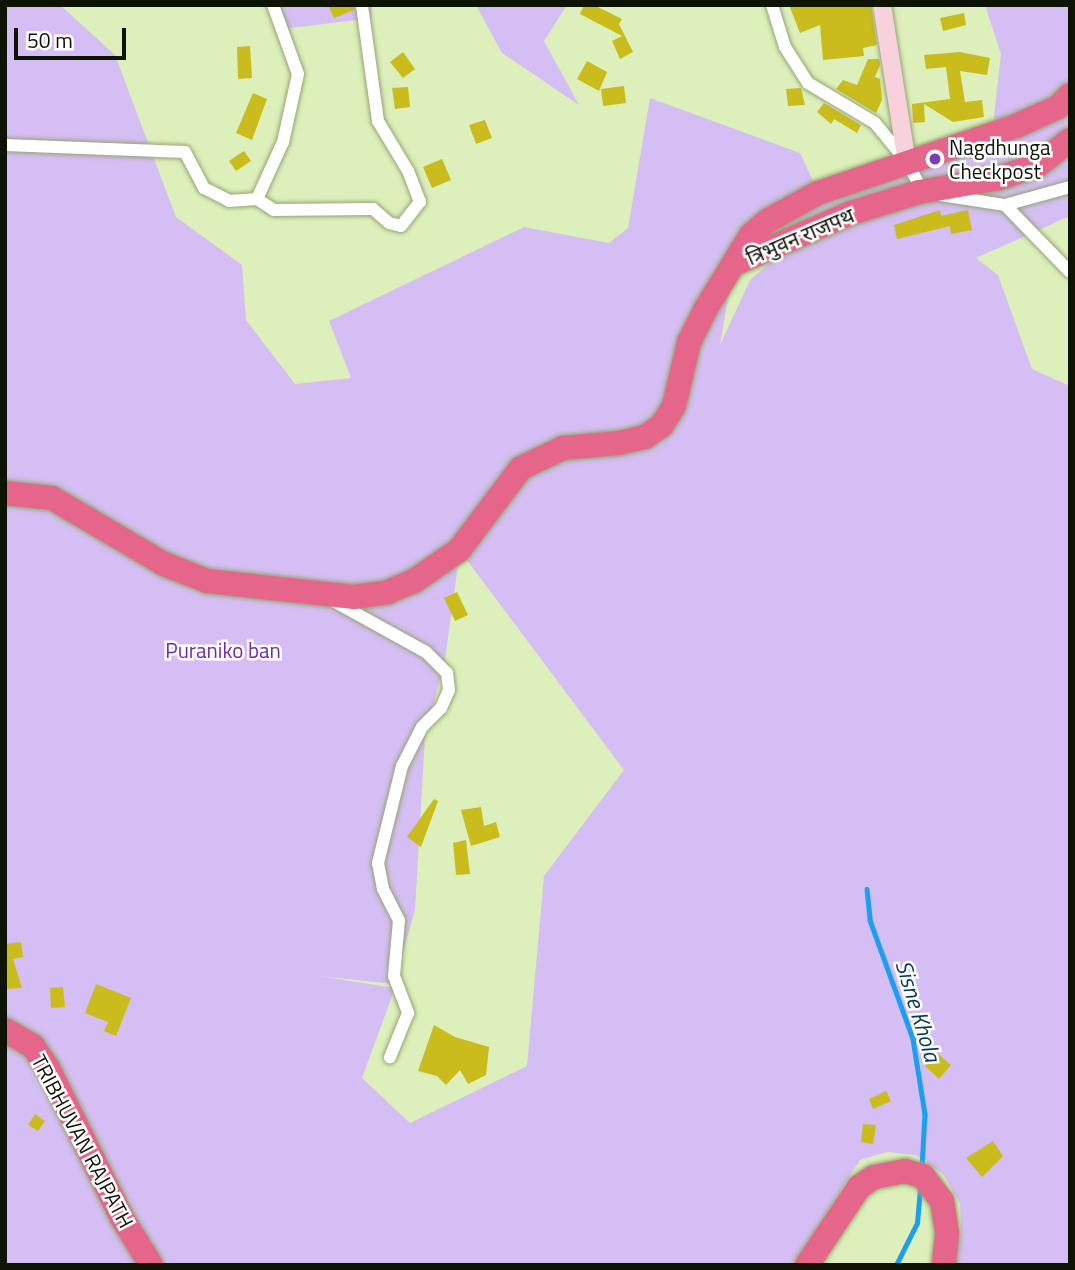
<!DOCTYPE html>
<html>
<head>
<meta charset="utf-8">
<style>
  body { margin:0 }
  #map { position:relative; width:1075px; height:1270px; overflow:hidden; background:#ddf0bb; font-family:"Titillium Web","Noto Sans Devanagari",sans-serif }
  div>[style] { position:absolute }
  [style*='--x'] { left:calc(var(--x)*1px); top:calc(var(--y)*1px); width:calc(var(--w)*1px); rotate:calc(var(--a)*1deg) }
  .green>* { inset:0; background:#d5bef3 }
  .stream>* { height:4.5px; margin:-2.25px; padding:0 2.25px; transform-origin:2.25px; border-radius:2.25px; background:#1c9ff1 }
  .building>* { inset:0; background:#cabc1c }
  .roads { filter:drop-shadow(0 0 2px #94a574) drop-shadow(0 0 2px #94a574) }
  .street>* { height:12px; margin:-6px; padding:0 6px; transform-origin:6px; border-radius:6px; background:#fff }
  .secondary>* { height:18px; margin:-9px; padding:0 9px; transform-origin:9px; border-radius:9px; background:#f8d1dc }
  .highway>* { height:24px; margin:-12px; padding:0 12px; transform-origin:12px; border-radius:12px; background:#e6668b }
  .dots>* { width:19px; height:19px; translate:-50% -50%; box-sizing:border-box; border:4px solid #fff; border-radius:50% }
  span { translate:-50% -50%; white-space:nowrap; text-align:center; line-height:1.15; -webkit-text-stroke:5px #fff; paint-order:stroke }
  .poi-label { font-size:21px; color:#0e1403 }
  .left { translate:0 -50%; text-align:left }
  .street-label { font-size:21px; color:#0e1403 }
  .park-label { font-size:21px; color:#6f2caa }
  .water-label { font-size:23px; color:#063858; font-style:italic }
  .frame { position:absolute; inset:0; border:7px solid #0e1403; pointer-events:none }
  .scale { position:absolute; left:14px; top:28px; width:112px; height:32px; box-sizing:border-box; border:4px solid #0e1403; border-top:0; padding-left:9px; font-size:21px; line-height:24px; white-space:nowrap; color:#0e1403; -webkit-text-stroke:5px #fff; paint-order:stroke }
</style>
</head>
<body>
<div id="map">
  <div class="green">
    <i style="clip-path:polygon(evenodd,5px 5px,60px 5px,115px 55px,176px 217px,242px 265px,246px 320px,295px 384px,351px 378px,329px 321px,524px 227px,609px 243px,628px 228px,650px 98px,800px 153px,814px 183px,993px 125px,1001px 54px,985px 5px,1070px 5px,1070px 216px,976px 258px,998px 275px,1032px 369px,1070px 386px,1070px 1265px,953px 1265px,961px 1232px,960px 1203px,943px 1174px,916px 1155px,887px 1152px,860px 1160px,793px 1265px,5px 1265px,5px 5px,774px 259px,750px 280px,720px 345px,734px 264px,774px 259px,5px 5px,460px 551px,624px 770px,544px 876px,527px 1066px,410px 1123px,362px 1078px,395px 988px,318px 976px,394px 984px,415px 910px,425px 737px,445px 659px,460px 551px)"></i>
    <i style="clip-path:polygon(272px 5px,371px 5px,372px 18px,283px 29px)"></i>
    <i style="clip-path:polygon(476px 5px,567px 5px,544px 41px,579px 105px,502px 53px)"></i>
  </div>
  <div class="stream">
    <i style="--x:867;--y:889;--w:31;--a:84"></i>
    <i style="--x:870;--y:920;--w:127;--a:70.1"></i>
    <i style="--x:913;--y:1039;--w:76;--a:80.9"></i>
    <i style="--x:925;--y:1114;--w:53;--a:93.2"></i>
    <i style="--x:896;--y:1265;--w:47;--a:-63.4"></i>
    <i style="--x:917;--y:1223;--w:34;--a:-85"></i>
  </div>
  <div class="building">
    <i style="clip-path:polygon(328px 5px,353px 5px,354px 10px,334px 18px)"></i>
    <i style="clip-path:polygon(584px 5px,594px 5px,622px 19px,619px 24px,633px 52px,620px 59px,612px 41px,622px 36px,580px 14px)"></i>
    <i style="clip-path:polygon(789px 5px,871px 5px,877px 45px,863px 48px,864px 56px,823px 60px,820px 25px,800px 33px)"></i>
    <i style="clip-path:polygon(964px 13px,966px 25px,943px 31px,940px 18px)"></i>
    <i style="clip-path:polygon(250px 46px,252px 78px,238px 79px,237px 47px)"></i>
    <i style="clip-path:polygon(403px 52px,415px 69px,403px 78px,390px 62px)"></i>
    <i style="clip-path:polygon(960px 52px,990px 58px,987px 75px,960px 71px,965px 102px,982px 100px,984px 117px,953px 122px,924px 104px,925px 122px,913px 123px,912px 104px,950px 99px,946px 67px,926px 69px,924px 55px)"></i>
    <i style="clip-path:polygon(868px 59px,879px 59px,880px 65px,875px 77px,880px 79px,882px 100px,876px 113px,836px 89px,843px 80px,857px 85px)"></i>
    <i style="clip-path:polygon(587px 61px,607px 72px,599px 91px,577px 79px)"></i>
    <i style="clip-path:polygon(624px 86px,626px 103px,603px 106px,601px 89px)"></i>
    <i style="clip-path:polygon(408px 87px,410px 107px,395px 109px,392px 88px)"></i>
    <i style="clip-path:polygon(801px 88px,805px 105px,788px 106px,786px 89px)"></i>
    <i style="clip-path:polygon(253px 93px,267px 99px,252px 140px,236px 133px)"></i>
    <i style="clip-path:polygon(824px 103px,861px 125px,857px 133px,834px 119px,831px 124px,817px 112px)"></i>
    <i style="clip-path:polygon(485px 120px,492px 138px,476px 144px,469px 125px)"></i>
    <i style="clip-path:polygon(244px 151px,251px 161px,236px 171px,229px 161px)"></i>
    <i style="clip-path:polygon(442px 159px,451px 180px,432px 188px,423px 167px)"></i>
    <i style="clip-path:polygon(940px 210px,941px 216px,968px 210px,972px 230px,951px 234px,950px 226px,897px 239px,894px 225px)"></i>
    <i style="clip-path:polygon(457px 592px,468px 615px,455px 621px,444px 598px)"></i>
    <i style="clip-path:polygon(434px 799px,438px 801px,421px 847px,407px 837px)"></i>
    <i style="clip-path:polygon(481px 807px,484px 826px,496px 822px,500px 837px,471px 846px,461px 810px)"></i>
    <i style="clip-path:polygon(466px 840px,470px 874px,456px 875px,453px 843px)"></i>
    <i style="clip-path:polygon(21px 942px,23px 957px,13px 959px,22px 988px,5px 989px,5px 944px)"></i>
    <i style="clip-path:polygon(96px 984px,131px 998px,116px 1036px,104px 1031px,108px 1022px,85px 1013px)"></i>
    <i style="clip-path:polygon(63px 987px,65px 1007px,51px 1008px,50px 988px)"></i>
    <i style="clip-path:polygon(434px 1025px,455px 1037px,489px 1047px,486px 1075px,468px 1084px,460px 1070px,446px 1085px,437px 1076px,418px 1071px)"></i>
    <i style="clip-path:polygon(936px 1052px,951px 1065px,939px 1079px,924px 1065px)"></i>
    <i style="clip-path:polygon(886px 1091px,891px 1101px,873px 1109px,869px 1099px)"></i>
    <i style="clip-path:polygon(35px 1114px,45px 1121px,38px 1131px,28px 1125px)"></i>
    <i style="clip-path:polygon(863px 1124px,876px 1125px,873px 1144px,861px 1142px)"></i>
    <i style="clip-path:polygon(993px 1141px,1003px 1156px,982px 1177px,966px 1158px)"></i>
  </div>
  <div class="roads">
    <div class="street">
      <i style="--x:273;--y:5;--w:73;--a:70.1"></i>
      <i style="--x:298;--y:74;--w:70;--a:102.4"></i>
      <i style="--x:283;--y:142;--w:63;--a:114.5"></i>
      <i style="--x:257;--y:199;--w:20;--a:33"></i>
      <i style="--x:274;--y:210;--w:99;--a:-0.6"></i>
      <i style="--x:373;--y:209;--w:21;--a:41"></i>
      <i style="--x:389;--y:223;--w:12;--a:14"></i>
      <i style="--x:401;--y:226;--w:31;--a:-52"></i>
      <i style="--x:420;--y:202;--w:33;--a:-111"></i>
      <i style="--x:408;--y:171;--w:58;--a:-121"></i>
      <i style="--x:378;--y:121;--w:117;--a:-97.9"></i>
      <i style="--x:772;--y:5;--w:44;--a:72.8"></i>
      <i style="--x:785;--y:47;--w:43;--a:57.4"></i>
      <i style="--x:808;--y:83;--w:78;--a:30.8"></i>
      <i style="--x:875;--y:123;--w:50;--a:50.6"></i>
      <i style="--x:907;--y:162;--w:34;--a:62"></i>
      <i style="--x:5;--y:145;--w:180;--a:2.2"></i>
      <i style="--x:185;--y:152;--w:41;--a:62.2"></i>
      <i style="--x:204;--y:188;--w:28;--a:27"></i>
      <i style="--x:229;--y:201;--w:28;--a:-4"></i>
      <i style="--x:941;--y:195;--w:65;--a:8.9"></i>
      <i style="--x:1005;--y:205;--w:67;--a:-15.5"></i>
      <i style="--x:1005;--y:205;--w:93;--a:45.9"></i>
      <i style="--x:328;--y:598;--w:112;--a:28.9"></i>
      <i style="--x:426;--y:652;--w:30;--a:45"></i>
      <i style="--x:447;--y:673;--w:17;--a:83"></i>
      <i style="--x:449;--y:690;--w:20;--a:114"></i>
      <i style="--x:441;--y:708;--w:27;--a:135"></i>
      <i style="--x:422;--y:727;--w:44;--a:117.1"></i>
      <i style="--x:402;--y:766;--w:100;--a:103.9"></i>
      <i style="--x:378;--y:863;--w:26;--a:79"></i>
      <i style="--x:383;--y:889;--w:35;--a:63"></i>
      <i style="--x:399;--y:920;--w:56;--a:95.1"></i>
      <i style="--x:394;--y:976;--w:40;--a:69"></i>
      <i style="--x:408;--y:1013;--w:48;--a:112.2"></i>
    </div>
    <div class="secondary">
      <i style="--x:882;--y:5;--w:159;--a:81"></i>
    </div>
    <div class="highway">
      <i style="--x:734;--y:264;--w:128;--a:-23.6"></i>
      <i style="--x:851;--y:213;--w:71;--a:-17.2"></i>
      <i style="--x:919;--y:192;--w:81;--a:-9.9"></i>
      <i style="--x:999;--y:178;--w:41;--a:-18.4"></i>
      <i style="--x:1038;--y:165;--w:41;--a:-38"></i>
      <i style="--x:5;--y:493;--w:47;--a:6.1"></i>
      <i style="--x:52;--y:498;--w:130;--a:30.5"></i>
      <i style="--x:164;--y:564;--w:46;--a:21.6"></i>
      <i style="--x:207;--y:581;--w:148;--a:6.2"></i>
      <i style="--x:354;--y:597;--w:34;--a:-8"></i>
      <i style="--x:388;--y:592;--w:28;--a:-23"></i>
      <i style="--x:414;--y:581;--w:55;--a:-34.6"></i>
      <i style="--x:459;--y:550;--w:103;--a:-52.9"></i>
      <i style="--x:521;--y:468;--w:47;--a:-25.5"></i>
      <i style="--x:563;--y:448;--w:56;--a:-5.1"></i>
      <i style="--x:619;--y:443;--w:27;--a:-13"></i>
      <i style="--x:645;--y:437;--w:21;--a:-35"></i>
      <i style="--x:662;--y:425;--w:22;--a:-58"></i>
      <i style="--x:674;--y:406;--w:66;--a:-76.8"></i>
      <i style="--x:689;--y:342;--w:36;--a:-63"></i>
      <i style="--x:705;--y:310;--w:88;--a:-58.5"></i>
      <i style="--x:751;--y:235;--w:21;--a:-41"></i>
      <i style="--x:767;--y:221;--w:58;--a:-28.8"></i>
      <i style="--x:818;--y:193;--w:209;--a:-18.7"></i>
      <i style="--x:1016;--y:126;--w:46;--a:-24.3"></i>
      <i style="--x:1058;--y:107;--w:17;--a:-45"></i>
      <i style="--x:5;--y:1030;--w:32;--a:30"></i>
      <i style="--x:33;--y:1046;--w:27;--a:56"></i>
      <i style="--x:48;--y:1068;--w:167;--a:63.7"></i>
      <i style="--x:122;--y:1218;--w:55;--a:58.3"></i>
      <i style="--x:807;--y:1265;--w:94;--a:-56.3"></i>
      <i style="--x:859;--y:1187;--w:18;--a:-34"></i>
      <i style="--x:874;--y:1177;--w:32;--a:-11"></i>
      <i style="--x:905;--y:1171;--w:19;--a:16"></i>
      <i style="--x:923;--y:1176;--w:31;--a:53"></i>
      <i style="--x:942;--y:1201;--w:33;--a:81"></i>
      <i style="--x:947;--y:1234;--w:31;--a:96"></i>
    </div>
  </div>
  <div class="dots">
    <i style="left:935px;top:159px;background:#7b3fb5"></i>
  </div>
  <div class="poi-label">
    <span class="left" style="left:949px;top:159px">Nagdhunga<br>Checkpost</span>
  </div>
  <div class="street-label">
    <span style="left:800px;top:236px;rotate:-23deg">त्रिभुवन राजपथ</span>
    <span style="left:83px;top:1141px;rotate:62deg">TRIBHUVAN RAJPATH</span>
  </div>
  <div class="park-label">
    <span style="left:223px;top:650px">Puraniko ban</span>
  </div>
  <div class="water-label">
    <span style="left:918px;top:1011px;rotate:73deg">Sisne Khola</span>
  </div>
  <div class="frame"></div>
  <div class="scale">50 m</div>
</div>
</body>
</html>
